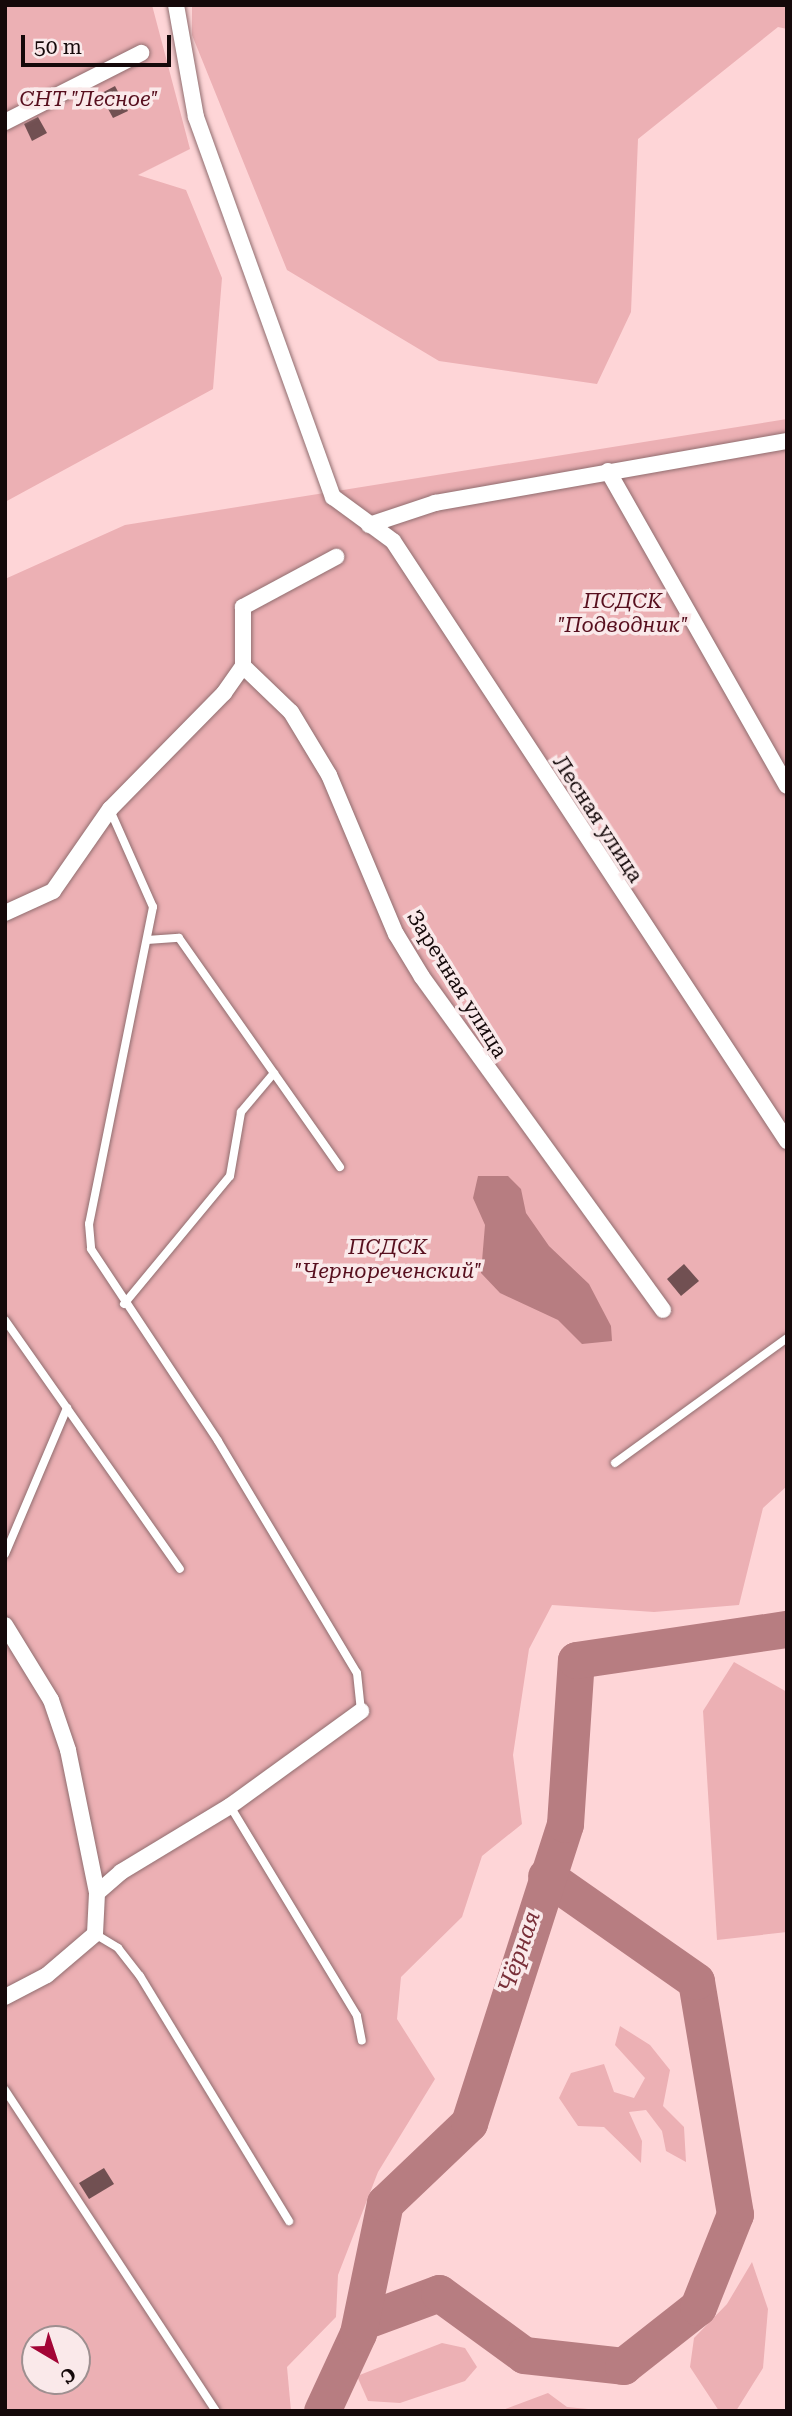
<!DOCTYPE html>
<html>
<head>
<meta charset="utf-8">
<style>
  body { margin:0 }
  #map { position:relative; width:792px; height:2416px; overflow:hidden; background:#fed5d7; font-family:"Roboto Serif",serif }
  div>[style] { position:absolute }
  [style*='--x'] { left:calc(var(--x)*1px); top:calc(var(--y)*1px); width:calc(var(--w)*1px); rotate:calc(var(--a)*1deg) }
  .green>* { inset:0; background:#ecb0b4 }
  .water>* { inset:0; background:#b77d81 }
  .river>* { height:37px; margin:-18.5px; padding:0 18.5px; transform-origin:18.5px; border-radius:18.5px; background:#b77d81 }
  .building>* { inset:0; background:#715052 }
  .roads { filter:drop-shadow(0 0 2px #906d6f) drop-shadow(0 0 2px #906d6f) }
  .lane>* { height:8px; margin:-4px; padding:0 4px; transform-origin:4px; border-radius:4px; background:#fff }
  .street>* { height:16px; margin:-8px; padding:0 8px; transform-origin:8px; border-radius:8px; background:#fff }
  span { translate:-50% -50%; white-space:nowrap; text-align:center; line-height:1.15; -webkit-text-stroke:7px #fae9ea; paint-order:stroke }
  .park-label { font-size:21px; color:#570f1e; font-style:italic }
  .street-label { font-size:21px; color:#15090a }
  .water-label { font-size:23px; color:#782e38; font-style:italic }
  .frame { position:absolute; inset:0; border:7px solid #15090a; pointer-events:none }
  .north { position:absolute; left:21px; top:2325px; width:70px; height:70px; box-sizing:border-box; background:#fae9ea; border:2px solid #9e8f90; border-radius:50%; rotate:141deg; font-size:19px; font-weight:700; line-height:28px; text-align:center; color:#15090a }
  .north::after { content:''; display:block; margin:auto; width:24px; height:32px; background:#a30536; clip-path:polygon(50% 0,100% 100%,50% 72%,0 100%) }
  .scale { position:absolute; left:21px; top:35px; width:150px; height:32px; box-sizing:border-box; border:4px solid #15090a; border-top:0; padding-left:9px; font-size:21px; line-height:24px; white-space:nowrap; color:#15090a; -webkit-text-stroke:5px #fae9ea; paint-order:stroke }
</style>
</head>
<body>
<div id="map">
  <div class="green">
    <i style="clip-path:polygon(5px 5px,152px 5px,190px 149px,138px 175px,186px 190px,222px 278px,213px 389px,5px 502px)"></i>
    <i style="clip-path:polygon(192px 5px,787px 5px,787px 29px,778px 27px,638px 139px,631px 312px,597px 384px,439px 361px,287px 270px,192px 35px)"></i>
    <i style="clip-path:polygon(evenodd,787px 419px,787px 1486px,763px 1508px,739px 1605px,654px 1612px,552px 1605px,529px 1649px,513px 1755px,522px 1824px,482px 1856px,462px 1917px,401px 1977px,397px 2019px,435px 2079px,378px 2172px,338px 2275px,336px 2317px,287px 2367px,291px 2411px,5px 2411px,5px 579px,125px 525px,787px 419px,35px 2339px,77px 2339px,77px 2381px,35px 2381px,35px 2339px)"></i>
    <i style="clip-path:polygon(734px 1662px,787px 1692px,787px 1932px,717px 1940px,703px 1711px)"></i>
    <i style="clip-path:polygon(620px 2026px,650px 2045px,670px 2070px,663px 2106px,684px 2127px,686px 2162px,666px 2151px,662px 2131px,646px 2110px,629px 2112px,642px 2141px,641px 2163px,604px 2127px,578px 2126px,559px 2098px,571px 2073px,604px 2064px,614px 2092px,634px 2098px,645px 2078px,615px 2045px)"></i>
    <i style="clip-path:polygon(752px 2262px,768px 2309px,763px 2368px,736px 2411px,719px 2411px,690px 2367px,694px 2338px,727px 2304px)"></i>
    <i style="clip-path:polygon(442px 2343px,465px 2348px,477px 2367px,465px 2381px,400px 2403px,368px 2401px,357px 2376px)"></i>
    <i style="clip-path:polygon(548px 2393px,567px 2407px,609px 2411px,500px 2411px)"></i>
  </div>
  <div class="water">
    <i style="clip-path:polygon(478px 1176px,508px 1176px,521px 1189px,526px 1213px,549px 1246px,589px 1284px,611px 1326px,612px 1341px,582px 1344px,558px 1320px,500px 1293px,481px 1273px,485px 1225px,473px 1198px)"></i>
  </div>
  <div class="river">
    <i style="--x:361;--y:2322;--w:83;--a:-20.4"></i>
    <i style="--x:439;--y:2293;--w:105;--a:36.1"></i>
    <i style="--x:524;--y:2355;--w:100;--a:6.3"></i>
    <i style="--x:623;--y:2366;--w:95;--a:-38.2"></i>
    <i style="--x:698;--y:2307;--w:100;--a:-68.3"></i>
    <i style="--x:735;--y:2214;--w:236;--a:-99.5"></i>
    <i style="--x:696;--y:1981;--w:183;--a:-145"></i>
    <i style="--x:322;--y:2411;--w:86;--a:-65.2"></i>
    <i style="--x:358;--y:2333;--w:133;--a:-78.3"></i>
    <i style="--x:385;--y:2203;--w:116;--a:-43.6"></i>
    <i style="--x:469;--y:2123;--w:314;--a:-72.2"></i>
    <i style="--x:565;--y:1824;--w:164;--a:-86.2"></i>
    <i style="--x:576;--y:1660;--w:213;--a:-8.4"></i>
  </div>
  <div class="building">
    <i style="clip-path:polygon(115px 86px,128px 111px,113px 118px,100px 94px)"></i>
    <i style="clip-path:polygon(38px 117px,47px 133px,32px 141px,24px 124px)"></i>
    <i style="clip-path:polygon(684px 1264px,699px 1281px,681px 1296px,667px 1279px)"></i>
    <i style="clip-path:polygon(104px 2168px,114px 2184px,89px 2199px,79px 2183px)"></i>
  </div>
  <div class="roads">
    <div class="lane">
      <i style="--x:110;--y:810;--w:106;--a:66.1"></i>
      <i style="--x:153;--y:907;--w:323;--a:101.4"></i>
      <i style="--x:89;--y:1224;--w:25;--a:85"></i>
      <i style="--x:91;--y:1249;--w:230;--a:56.5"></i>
      <i style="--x:218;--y:1441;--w:270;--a:59.1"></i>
      <i style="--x:357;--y:1673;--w:38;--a:84"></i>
      <i style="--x:147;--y:940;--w:32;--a:-4"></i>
      <i style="--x:179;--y:938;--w:280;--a:54.9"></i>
      <i style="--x:124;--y:1304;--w:166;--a:-50.4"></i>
      <i style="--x:230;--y:1176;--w:65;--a:-80.2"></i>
      <i style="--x:241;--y:1112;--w:51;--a:-49.8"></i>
      <i style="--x:5;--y:1320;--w:304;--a:54.9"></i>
      <i style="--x:615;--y:1463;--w:213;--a:-36"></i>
      <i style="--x:5;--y:1554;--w:159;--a:-67"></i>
      <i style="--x:230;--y:1806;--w:245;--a:58.8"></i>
      <i style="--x:357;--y:2016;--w:25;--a:79"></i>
      <i style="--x:95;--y:1934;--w:27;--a:31"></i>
      <i style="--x:118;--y:1948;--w:36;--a:52"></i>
      <i style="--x:140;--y:1976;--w:287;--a:58.7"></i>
      <i style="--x:5;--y:2090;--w:384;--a:56.7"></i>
    </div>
    <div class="street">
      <i style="--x:176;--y:5;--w:114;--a:79.9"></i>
      <i style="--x:196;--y:117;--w:404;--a:70.2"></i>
      <i style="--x:333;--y:497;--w:74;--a:36.3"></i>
      <i style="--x:393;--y:541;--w:718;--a:56.71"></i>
      <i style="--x:5;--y:122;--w:153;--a:-26.9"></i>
      <i style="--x:608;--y:471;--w:362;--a:60.4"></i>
      <i style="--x:369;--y:525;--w:70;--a:-18.4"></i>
      <i style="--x:435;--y:503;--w:357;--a:-10"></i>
      <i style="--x:243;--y:666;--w:66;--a:43.8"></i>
      <i style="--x:291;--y:712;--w:74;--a:58.9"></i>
      <i style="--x:329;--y:775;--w:173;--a:67.2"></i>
      <i style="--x:396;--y:934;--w:50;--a:58.8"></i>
      <i style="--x:422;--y:977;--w:411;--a:54.1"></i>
      <i style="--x:5;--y:913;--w:53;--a:-24.6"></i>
      <i style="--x:53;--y:891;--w:100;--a:-55.2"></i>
      <i style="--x:110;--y:809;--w:163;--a:-45.5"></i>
      <i style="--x:224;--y:693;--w:33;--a:-55"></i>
      <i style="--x:243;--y:666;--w:59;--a:-90"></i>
      <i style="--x:243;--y:607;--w:106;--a:-28.3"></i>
      <i style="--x:5;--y:1625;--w:88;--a:58.5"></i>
      <i style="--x:51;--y:1700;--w:53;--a:71.2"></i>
      <i style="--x:68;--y:1750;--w:146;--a:78.5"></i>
      <i style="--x:5;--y:1997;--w:47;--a:-27.6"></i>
      <i style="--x:47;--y:1975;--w:63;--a:-40.5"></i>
      <i style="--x:95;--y:1934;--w:41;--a:-87.2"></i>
      <i style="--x:97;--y:1893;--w:32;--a:-41"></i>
      <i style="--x:121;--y:1872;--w:127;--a:-31.2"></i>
      <i style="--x:230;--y:1806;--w:162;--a:-35.9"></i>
    </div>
  </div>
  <div class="park-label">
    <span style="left:89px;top:99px">СНТ "Лесное"</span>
    <span style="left:623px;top:613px">ПСДСК<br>"Подводник"</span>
    <span style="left:388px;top:1259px">ПСДСК<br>"Чернореченский"</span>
  </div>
  <div class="street-label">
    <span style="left:598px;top:819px;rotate:57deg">Лесная улица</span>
    <span style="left:457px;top:984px;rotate:58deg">Заречная улица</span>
  </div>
  <div class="water-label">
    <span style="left:520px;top:1952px;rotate:-71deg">Чёрная</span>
  </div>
  <div class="frame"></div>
  <div class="north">С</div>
  <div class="scale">50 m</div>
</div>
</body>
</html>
